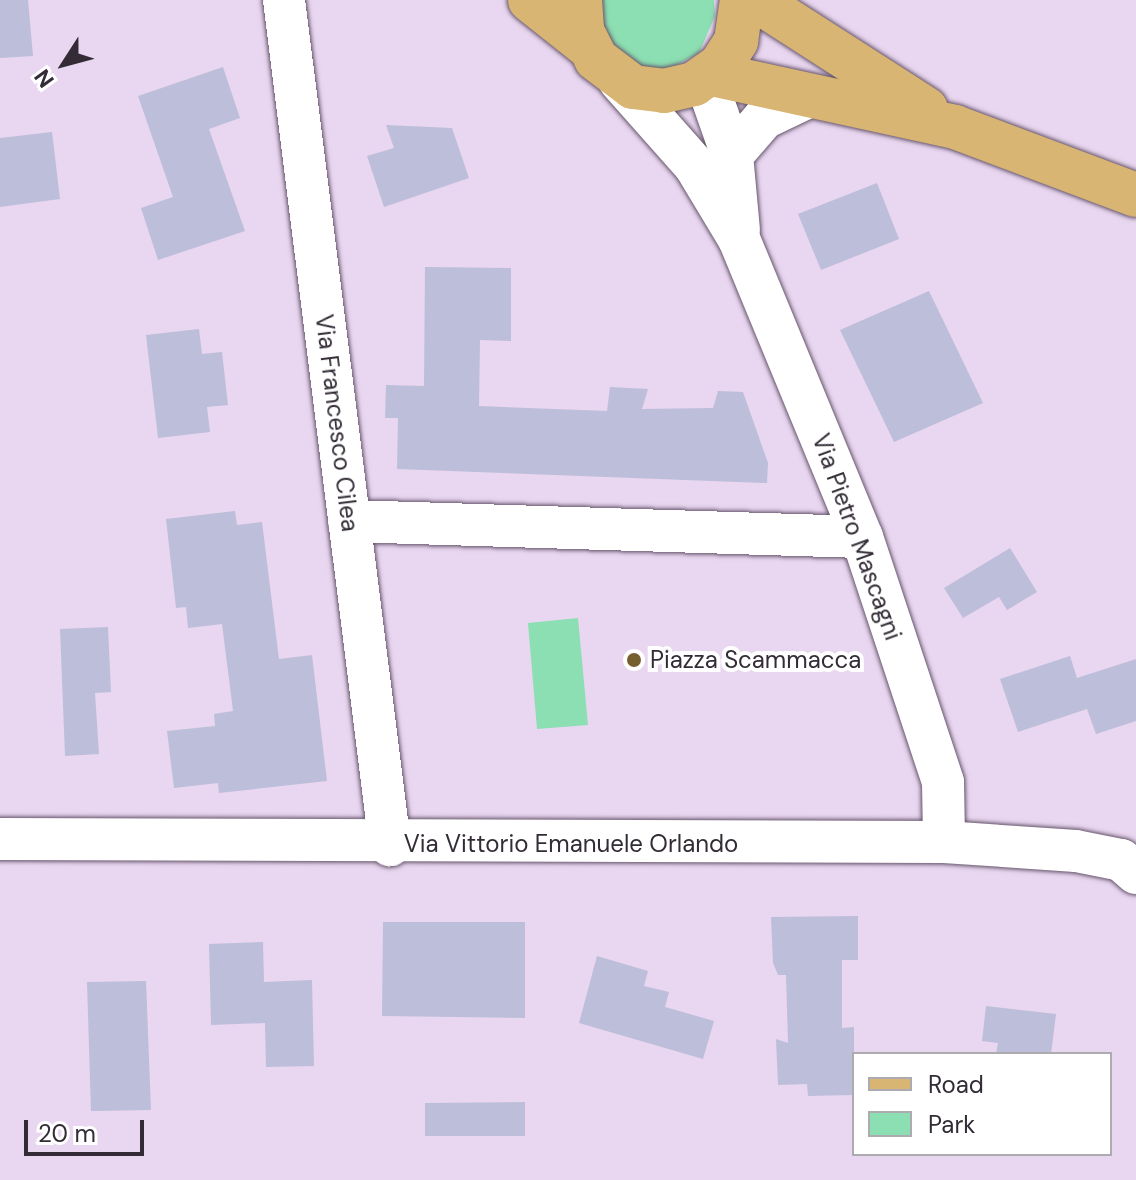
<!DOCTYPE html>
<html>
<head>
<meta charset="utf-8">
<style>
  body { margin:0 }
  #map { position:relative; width:1136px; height:1180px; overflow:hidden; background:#e9d6f0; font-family:"DM Sans",sans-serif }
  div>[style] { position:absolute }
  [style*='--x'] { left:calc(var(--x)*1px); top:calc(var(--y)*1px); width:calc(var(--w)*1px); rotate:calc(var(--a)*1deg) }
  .green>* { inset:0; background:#8cdfb2 }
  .building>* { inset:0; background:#bdbeda }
  .roads { filter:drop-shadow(0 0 2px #66566c) drop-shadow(0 0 2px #66566c) }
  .minor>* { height:42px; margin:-21px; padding:0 21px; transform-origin:21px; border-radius:21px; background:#fff }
  .major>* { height:44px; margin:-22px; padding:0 22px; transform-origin:22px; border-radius:22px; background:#d9b573 }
  .dots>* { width:22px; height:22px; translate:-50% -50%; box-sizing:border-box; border:4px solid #fff; border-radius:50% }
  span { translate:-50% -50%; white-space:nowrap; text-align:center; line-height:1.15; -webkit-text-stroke:8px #fff; paint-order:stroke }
  .street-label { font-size:24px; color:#332c36 }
  .poi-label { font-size:24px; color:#332c36 }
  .left { translate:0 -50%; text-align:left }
  .legend { position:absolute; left:852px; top:1052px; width:260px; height:104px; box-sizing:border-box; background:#fff; border:2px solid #adabaf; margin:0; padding:10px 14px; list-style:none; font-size:24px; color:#332c36 }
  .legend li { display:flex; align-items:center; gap:16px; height:40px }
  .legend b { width:40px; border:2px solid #adabaf }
  .north { position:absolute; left:24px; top:24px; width:80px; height:80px; -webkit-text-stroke:6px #fff; paint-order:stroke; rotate:234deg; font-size:22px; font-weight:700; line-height:32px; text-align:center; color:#332c36 }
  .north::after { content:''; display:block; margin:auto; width:28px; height:36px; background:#332c36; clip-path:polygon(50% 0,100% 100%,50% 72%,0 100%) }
  .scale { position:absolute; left:24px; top:1120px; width:120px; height:36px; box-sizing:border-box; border:4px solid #332c36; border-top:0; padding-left:10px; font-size:24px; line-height:28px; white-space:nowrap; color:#332c36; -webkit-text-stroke:6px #fff; paint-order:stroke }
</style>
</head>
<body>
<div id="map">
  <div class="green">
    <i style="clip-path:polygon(593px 0,714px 0,715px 16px,699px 53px,664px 72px,643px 72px,608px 53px)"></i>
    <i style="clip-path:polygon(578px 618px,588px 725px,537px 729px,528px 623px)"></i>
  </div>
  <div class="building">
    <i style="clip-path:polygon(0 0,28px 0,33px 56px,0 58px)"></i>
    <i style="clip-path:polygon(223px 67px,240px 118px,209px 129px,245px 231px,158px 260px,141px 208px,173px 197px,138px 96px)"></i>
    <i style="clip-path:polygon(386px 125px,452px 128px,469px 178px,384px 207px,367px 156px,394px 148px)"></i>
    <i style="clip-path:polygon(52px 132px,60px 199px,0 207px,0 138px)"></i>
    <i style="clip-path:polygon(877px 183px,899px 239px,821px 270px,798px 214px)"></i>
    <i style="clip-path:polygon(425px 267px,511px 268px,511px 341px,480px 340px,479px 406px,607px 411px,610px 387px,648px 389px,642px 409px,713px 408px,718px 391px,743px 392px,768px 463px,767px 483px,397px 469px,398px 418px,385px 418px,386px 385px,424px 386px)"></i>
    <i style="clip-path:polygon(929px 291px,983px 403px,894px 442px,840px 330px)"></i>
    <i style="clip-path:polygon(199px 329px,202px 354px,222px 352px,228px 405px,207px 407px,210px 432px,158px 438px,146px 335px)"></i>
    <i style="clip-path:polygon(235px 511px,237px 525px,262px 522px,279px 659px,312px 655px,327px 781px,219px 793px,218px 783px,174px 788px,167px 731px,215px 726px,214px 714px,233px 711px,222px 624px,188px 628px,186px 607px,176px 608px,166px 519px)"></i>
    <i style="clip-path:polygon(1010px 548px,1037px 592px,1007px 610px,999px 597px,963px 618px,944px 588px)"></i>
    <i style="clip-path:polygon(108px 627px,111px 692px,95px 693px,99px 754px,65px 756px,60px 629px)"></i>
    <i style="clip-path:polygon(1070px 656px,1077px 678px,1136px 659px,1136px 721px,1096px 734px,1087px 709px,1018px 732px,1000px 679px)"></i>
    <i style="clip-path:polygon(858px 916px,858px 960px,842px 960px,842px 1028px,854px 1027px,854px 1095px,808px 1096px,807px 1084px,778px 1085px,776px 1039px,788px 1043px,786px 975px,778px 975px,773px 963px,771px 917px)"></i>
    <i style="clip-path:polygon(383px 922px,525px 922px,525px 1018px,382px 1016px)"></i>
    <i style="clip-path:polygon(263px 942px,264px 982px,312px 980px,314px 1066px,266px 1067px,265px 1023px,211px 1025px,209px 944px)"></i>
    <i style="clip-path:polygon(597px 956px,648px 971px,644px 986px,669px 992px,665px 1007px,714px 1021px,703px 1059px,579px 1023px)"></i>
    <i style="clip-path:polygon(146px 981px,151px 1110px,91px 1111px,87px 982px)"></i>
    <i style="clip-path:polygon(986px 1006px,1056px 1014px,1051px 1054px,996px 1054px,998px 1043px,982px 1041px)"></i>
    <i style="clip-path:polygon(525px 1102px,525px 1136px,425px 1136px,425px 1103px)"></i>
  </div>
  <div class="roads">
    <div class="minor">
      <i style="--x:284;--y:0;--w:852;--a:82.85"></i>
      <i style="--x:705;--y:78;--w:82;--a:70.7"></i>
      <i style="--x:732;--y:155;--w:75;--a:84.7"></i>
      <i style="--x:619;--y:80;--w:115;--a:48.5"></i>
      <i style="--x:695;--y:166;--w:85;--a:58.9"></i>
      <i style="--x:739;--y:239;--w:322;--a:67.6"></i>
      <i style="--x:862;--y:537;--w:258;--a:71.7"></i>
      <i style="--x:943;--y:782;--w:60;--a:89"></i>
      <i style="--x:732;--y:155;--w:49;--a:-49.1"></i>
      <i style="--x:764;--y:118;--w:47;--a:-25.5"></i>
      <i style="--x:349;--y:521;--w:513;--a:1.79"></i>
      <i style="--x:0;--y:839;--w:944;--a:0.18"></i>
      <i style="--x:944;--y:842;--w:132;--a:3.9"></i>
      <i style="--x:1076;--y:851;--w:46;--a:11.3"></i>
      <i style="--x:1121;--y:860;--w:20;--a:41"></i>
    </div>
    <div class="major">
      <i style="--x:530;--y:0;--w:74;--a:38.4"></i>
      <i style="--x:580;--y:0;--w:31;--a:86"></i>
      <i style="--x:582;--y:31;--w:31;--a:63"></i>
      <i style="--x:596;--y:59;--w:46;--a:37.1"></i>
      <i style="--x:633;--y:87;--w:31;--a:7"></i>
      <i style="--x:664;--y:91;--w:31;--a:-13"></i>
      <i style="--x:694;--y:84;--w:32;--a:-35"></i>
      <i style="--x:720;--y:66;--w:30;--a:-57"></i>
      <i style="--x:736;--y:41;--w:41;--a:-81.7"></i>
      <i style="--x:756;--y:0;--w:202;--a:32.7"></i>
      <i style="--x:712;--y:74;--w:249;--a:12.3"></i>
      <i style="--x:955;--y:127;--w:193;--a:20.6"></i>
    </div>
  </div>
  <div class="dots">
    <i style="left:634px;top:660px;background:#775e2f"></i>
  </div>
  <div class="street-label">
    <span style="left:337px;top:423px;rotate:83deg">Via Francesco Cilea</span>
    <span style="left:857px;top:537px;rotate:70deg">Via Pietro Mascagni</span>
    <span style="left:571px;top:844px">Via Vittorio Emanuele Orlando</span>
  </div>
  <div class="poi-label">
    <span class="left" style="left:650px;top:660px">Piazza Scammacca</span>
  </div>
  <ul class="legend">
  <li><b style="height:10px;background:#d9b573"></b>Road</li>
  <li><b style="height:22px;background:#8cdfb2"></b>Park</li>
  </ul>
  <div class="north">N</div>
  <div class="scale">20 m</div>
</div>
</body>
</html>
